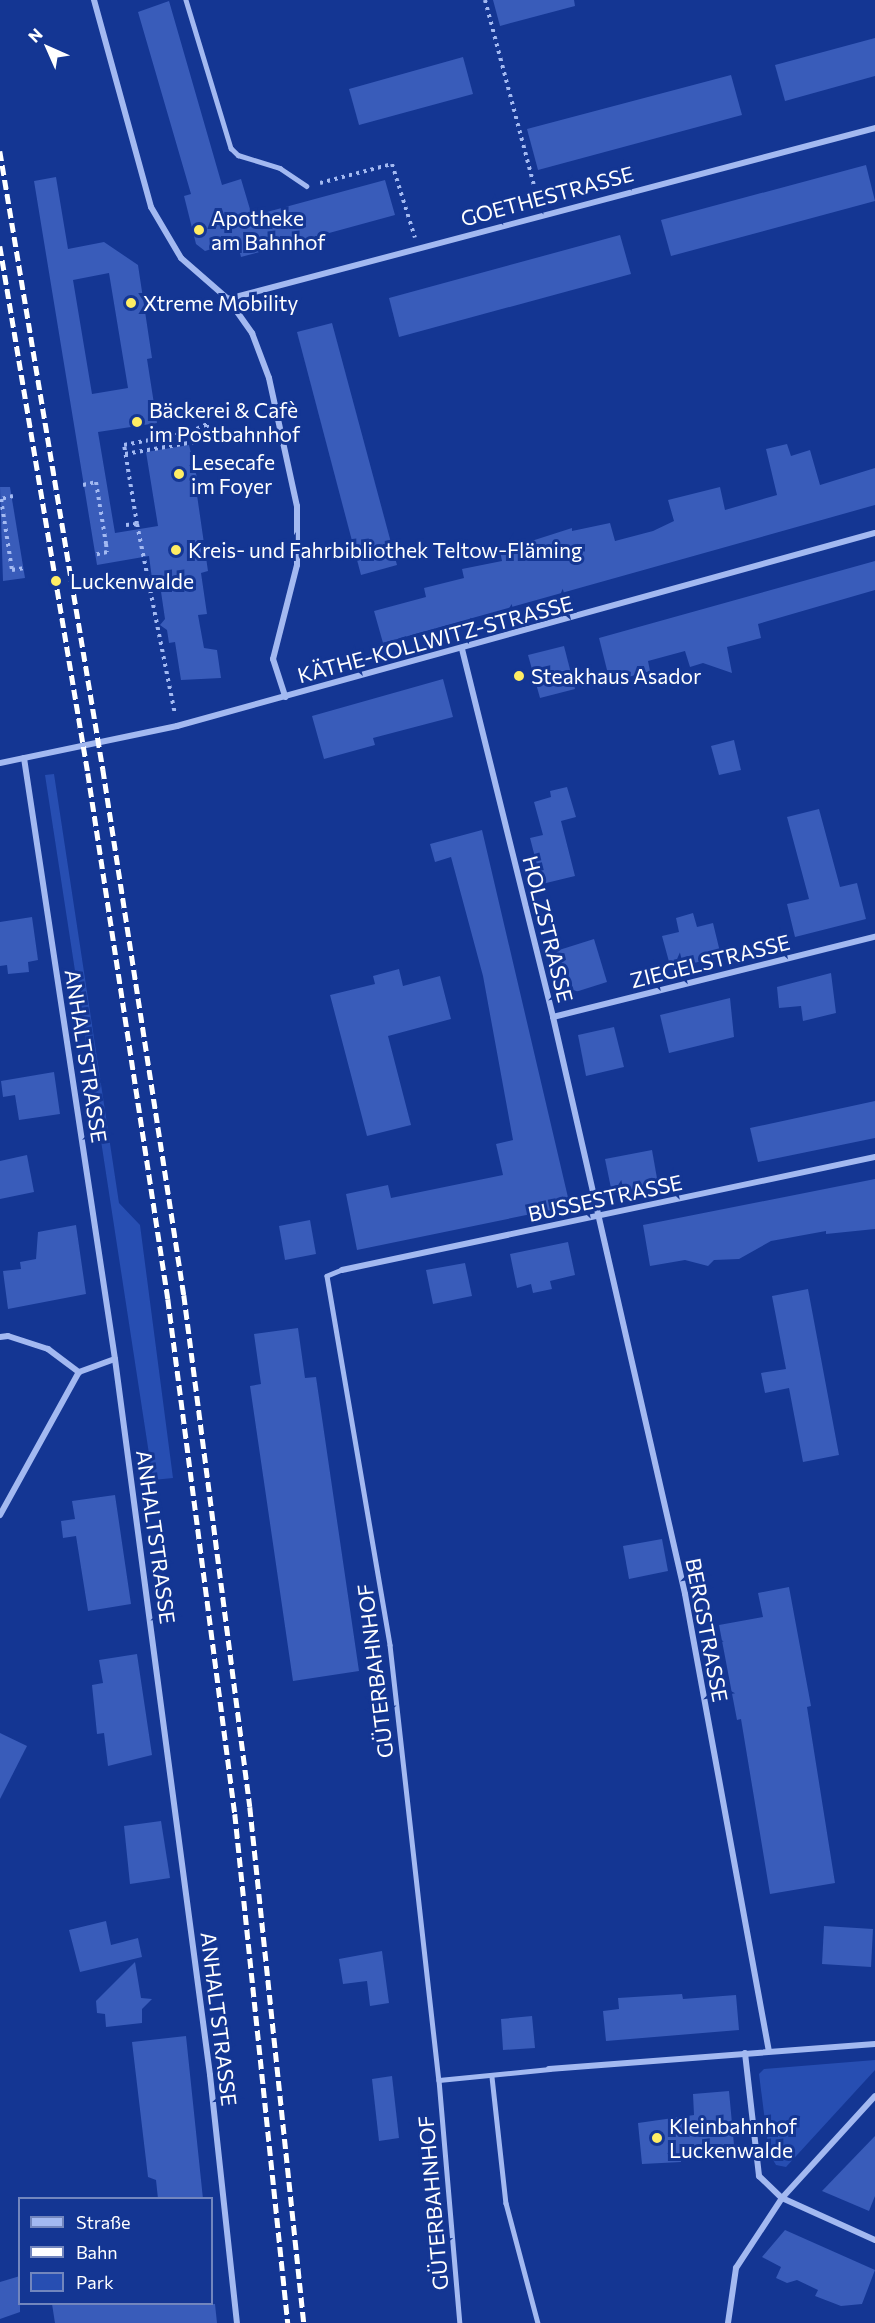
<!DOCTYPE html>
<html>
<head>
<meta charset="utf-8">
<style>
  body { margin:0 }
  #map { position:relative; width:875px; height:2323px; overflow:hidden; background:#143693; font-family:Commissioner,sans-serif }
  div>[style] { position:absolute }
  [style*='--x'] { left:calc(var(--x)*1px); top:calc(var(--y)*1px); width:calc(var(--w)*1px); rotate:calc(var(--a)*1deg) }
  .green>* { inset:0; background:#274eb2 }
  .building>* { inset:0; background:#395cba }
  .path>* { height:4px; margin-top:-2px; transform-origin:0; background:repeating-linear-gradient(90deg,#a3b9f1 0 3px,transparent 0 7.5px) }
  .lane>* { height:4.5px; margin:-2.25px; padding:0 2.25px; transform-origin:2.25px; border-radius:2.25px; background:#a3b9f1 }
  .street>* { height:6px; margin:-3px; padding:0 3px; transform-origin:3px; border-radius:3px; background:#a3b9f1 }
  .rail>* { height:4.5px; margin-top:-2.25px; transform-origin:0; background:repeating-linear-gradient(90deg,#fff 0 10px,transparent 0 14.5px) }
  .dots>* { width:16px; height:16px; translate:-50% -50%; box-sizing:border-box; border:3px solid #143693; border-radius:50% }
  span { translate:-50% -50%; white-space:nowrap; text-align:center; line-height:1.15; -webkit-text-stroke:6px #143693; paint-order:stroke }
  .street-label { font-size:21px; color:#fff }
  .poi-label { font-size:21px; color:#fff }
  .left { translate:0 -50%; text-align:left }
  .legend { position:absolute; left:18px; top:2197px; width:195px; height:108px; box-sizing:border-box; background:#143693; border:2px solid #7286be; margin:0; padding:8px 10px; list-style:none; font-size:18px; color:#fff }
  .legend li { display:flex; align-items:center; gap:12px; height:30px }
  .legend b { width:30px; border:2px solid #7286be }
  .north { position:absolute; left:18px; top:18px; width:60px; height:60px; -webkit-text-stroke:4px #143693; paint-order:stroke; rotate:315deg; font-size:16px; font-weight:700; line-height:24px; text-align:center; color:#fff }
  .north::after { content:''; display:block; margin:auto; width:21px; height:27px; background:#fff; clip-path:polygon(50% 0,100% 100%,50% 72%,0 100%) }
</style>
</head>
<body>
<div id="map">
  <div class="green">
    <i style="clip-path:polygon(54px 774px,119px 1203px,140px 1225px,173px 1478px,153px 1480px,45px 775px)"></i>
    <i style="clip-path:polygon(875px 2060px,875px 2070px,786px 2167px,776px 2165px,769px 2153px,759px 2074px,764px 2069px)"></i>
  </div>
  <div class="building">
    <i style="clip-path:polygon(493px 0,574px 0,575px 6px,500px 26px)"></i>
    <i style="clip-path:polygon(169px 1px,222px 185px,241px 179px,252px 216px,385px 180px,395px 215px,241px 257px,237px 241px,205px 251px,196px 244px,184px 196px,191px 194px,138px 12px)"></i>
    <i style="clip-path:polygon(875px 38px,875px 76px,785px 101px,775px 65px)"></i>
    <i style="clip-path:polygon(463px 57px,473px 94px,359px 125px,349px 89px)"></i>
    <i style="clip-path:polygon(731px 75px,742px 115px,538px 170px,527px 129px)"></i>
    <i style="clip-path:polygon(866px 165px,875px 201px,671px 256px,661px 220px)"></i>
    <i style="clip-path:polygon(evenodd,56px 177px,68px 249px,104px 242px,138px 265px,152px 358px,147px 359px,157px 423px,98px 432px,115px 533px,158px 526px,146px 452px,189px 445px,201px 494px,197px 495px,208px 571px,201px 573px,207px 614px,198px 615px,204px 648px,217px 650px,221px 678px,181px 680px,175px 642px,169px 643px,167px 630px,160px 625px,165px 619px,159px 578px,152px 579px,149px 556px,97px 565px,34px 181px,56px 177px,109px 273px,128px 388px,92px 394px,73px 280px,109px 273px)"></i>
    <i style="clip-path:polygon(620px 235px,631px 274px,399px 337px,389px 298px)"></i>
    <i style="clip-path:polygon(332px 323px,397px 565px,361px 575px,297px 332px)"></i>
    <i style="clip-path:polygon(787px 444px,791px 456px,810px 450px,820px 485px,875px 468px,875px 505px,383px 643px,374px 611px,426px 597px,424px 588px,464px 578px,462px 569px,502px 561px,500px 551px,572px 528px,572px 531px,610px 523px,615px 541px,653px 531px,674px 521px,668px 500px,720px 487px,725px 510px,777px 495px,766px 449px)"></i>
    <i style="clip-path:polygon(0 487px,10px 487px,25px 578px,3px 581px)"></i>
    <i style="clip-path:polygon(875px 561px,875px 590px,758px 624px,761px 638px,727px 647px,732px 673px,703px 663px,690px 667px,685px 651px,648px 661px,650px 671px,610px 682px,599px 638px)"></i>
    <i style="clip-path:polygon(564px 646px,575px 689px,540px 698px,528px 655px)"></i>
    <i style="clip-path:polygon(443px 679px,453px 717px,373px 738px,375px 745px,324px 759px,312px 716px)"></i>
    <i style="clip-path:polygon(734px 740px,741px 770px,719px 775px,711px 746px)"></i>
    <i style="clip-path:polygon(567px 787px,576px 817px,561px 821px,575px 876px,542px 884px,530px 838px,543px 835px,534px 802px,551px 797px,550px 791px)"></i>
    <i style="clip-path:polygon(819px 809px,840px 887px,857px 883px,866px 919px,795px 937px,787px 904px,809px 899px,787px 817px)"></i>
    <i style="clip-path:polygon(482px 830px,570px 1206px,357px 1250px,346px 1194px,388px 1185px,391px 1198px,503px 1175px,496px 1144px,513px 1140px,483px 976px,451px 857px,435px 862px,430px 844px)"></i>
    <i style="clip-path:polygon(693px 913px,697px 927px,713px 923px,721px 956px,671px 969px,662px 936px,679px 932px,676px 918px)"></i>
    <i style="clip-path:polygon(32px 917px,38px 960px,28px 962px,29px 972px,8px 974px,7px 965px,0 966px,0 922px)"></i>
    <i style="clip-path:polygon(594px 939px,607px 982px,569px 994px,556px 951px)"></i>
    <i style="clip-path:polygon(399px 969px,403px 986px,440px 976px,451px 1019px,388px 1036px,411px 1125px,367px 1136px,330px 995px,375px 984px,373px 976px)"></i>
    <i style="clip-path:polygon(831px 973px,836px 1013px,803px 1021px,801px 1006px,779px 1008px,777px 987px)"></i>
    <i style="clip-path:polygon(730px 998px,734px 1037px,669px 1053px,660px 1015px)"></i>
    <i style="clip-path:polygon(614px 1027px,624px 1067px,586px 1076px,578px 1035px)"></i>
    <i style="clip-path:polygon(54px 1072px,60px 1114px,19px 1120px,15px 1095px,3px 1097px,1px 1081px)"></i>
    <i style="clip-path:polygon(875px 1101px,875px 1138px,758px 1162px,750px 1128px)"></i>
    <i style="clip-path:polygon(652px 1150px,658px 1184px,612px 1193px,605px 1159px)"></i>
    <i style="clip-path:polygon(27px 1155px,34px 1192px,0 1199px,0 1161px)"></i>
    <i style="clip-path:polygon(875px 1179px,875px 1229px,826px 1234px,826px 1231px,771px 1241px,739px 1259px,714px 1260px,708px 1266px,685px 1260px,650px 1266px,643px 1225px)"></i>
    <i style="clip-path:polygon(310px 1220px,316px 1254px,285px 1260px,279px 1226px)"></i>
    <i style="clip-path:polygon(76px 1225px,86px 1294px,8px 1309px,3px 1271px,21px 1269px,20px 1262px,36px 1259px,38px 1232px)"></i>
    <i style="clip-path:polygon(568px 1242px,575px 1275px,550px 1281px,552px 1289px,533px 1293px,531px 1284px,517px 1288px,510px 1254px)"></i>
    <i style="clip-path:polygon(465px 1263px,472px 1296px,433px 1304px,426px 1270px)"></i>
    <i style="clip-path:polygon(808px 1289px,839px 1455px,803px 1462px,789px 1388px,765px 1393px,761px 1373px,786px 1369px,772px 1296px)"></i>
    <i style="clip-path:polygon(298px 1328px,305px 1378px,316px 1377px,359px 1671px,293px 1681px,250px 1386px,261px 1384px,254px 1334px)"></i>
    <i style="clip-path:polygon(115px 1495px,131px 1604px,88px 1611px,76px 1536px,63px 1538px,61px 1521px,75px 1519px,72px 1501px)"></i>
    <i style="clip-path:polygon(662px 1539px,668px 1571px,629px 1579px,623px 1546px)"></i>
    <i style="clip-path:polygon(789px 1587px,811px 1706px,807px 1707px,835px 1883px,770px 1894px,741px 1719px,737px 1720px,719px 1625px,763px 1617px,758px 1593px)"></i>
    <i style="clip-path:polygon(137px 1654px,152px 1755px,108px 1766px,104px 1733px,97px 1734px,92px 1685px,103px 1683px,99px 1660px)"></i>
    <i style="clip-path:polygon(0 1733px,27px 1746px,0 1799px)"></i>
    <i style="clip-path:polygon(161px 1821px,170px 1878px,130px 1884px,124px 1826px)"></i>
    <i style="clip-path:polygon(106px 1921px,111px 1945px,138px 1938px,142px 1957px,80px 1972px,69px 1930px)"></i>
    <i style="clip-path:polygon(824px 1926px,873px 1929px,871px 1967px,822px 1964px)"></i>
    <i style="clip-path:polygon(382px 1951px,389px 2003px,370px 2006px,367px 1981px,343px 1984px,339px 1959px)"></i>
    <i style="clip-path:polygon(135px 1962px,141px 1998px,152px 1999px,142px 2009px,142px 2023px,106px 2027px,105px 2014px,97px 2013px,96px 2001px)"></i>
    <i style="clip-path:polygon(682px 1994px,683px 1999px,736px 1995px,739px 2030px,606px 2041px,603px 2011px,619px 2009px,618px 1998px)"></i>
    <i style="clip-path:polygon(532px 2016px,535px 2048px,503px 2050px,501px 2019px)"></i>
    <i style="clip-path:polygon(186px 2036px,203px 2199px,158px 2199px,156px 2180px,148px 2177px,132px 2042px)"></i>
    <i style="clip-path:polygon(392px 2076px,399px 2138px,379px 2141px,372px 2079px)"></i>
    <i style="clip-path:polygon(729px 2091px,734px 2145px,681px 2150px,681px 2162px,642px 2164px,638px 2123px,694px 2115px,693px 2094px)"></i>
    <i style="clip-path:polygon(875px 2136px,875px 2196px,869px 2211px,822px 2191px)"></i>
    <i style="clip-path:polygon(785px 2230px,875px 2270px,862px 2304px,841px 2306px,815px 2296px,818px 2290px,797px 2280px,787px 2283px,776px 2278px,781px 2267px,762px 2257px)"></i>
    <i style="clip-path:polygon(20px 2276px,20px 2312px,0 2319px,0 2282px)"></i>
    <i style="clip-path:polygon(52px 2304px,215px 2304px,217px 2323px,55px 2323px)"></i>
  </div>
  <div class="path">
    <i style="--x:485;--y:0;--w:212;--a:75.2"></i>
    <i style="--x:320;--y:183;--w:74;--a:-14.8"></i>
    <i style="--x:392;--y:164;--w:77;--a:72.7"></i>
    <i style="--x:125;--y:454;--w:76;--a:-9.8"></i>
    <i style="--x:200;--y:441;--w:19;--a:-65"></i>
    <i style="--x:83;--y:485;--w:13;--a:-13"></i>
    <i style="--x:96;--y:482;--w:63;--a:80.8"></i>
    <i style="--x:106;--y:544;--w:8;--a:83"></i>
    <i style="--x:107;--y:552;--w:13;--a:167"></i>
    <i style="--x:13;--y:496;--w:12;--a:166"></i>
    <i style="--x:1;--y:499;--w:72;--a:81.2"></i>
    <i style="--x:12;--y:570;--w:13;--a:-9"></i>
    <i style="--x:137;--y:524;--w:194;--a:78.7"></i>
    <i style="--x:126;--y:525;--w:11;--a:-5"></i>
    <i style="--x:137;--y:524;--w:80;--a:-99.3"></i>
    <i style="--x:124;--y:445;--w:67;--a:-11.1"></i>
    <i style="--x:190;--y:432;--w:21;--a:-25"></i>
  </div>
  <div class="lane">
    <i style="--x:186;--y:0;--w:155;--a:73.1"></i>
    <i style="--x:231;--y:148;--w:10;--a:45"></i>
    <i style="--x:238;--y:155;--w:44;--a:17.2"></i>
    <i style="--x:280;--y:168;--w:32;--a:34"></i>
    <i style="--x:342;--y:1270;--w:16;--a:158"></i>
    <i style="--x:327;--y:1276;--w:374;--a:80.3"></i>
    <i style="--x:390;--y:1645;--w:438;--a:83.6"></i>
    <i style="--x:439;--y:2080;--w:111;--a:-5.7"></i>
    <i style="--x:492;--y:2077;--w:127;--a:83.7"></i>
    <i style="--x:506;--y:2203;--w:124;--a:75.1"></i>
    <i style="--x:439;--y:2080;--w:244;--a:85.1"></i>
  </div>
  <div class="street">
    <i style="--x:94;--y:0;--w:215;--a:74.6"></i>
    <i style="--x:151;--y:207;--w:59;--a:59.5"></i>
    <i style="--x:181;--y:258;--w:62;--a:41.1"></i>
    <i style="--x:228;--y:299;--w:42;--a:54.8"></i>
    <i style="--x:252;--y:333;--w:48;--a:69.3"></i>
    <i style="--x:269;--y:378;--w:131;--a:77.7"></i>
    <i style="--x:297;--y:506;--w:59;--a:90"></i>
    <i style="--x:297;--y:565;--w:97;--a:104.3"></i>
    <i style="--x:273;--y:659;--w:40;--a:72"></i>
    <i style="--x:228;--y:299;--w:669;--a:-14.8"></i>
    <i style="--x:462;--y:649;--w:379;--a:76.1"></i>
    <i style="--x:553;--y:1017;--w:592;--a:77.11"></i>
    <i style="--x:685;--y:1594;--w:465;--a:79.6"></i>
    <i style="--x:24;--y:758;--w:608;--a:81.39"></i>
    <i style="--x:115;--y:1359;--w:722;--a:82.44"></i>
    <i style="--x:210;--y:2075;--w:249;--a:83.8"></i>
    <i style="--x:0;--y:763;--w:181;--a:-11.8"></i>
    <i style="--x:177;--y:726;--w:724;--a:-15.46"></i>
    <i style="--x:553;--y:1017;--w:332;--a:-14"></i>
    <i style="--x:342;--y:1270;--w:545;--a:-11.97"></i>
    <i style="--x:0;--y:1337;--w:8;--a:-7"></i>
    <i style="--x:8;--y:1336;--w:42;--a:18"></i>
    <i style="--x:48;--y:1349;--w:39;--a:37"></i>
    <i style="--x:0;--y:1515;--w:163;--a:-61.1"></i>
    <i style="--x:79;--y:1372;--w:38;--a:-20"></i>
    <i style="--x:745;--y:2053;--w:124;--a:83.5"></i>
    <i style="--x:759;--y:2176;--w:32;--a:44"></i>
    <i style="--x:782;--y:2198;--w:102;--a:24.3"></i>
    <i style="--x:549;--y:2069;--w:327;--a:-4.4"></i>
    <i style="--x:728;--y:2323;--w:56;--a:-81.7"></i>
    <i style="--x:736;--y:2268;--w:84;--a:-56.7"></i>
    <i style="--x:782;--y:2198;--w:138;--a:-47.6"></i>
  </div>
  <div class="rail">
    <i style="--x:0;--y:151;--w:627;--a:80.54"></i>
    <i style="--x:103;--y:769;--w:532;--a:81.25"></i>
    <i style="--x:184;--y:1295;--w:516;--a:82.65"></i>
    <i style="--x:250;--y:1807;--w:519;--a:84.03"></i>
    <i style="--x:0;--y:246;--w:534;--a:80.52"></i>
    <i style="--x:88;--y:773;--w:532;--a:81.35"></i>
    <i style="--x:168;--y:1299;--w:519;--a:82.59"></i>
    <i style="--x:235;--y:1814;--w:512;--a:84.06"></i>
  </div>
  <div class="dots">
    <i style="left:199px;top:230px;background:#ffed64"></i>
    <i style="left:131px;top:303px;background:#ffed64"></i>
    <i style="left:137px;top:422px;background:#ffed64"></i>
    <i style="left:179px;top:474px;background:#ffed64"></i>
    <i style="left:176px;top:550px;background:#ffed64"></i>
    <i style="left:56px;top:581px;background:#ffed64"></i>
    <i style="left:519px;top:676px;background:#ffed64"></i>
    <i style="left:657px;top:2138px;background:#ffed64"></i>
  </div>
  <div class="street-label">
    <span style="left:547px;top:196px;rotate:-15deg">GOETHESTRASSE</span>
    <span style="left:435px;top:639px;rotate:-15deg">KÄTHE-KOLLWITZ-STRASSE</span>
    <span style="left:548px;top:929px;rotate:76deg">HOLZSTRASSE</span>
    <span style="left:710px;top:961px;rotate:-14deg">ZIEGELSTRASSE</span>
    <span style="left:86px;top:1056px;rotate:81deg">ANHALTSTRASSE</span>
    <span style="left:605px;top:1198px;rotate:-12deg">BUSSESTRASSE</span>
    <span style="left:156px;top:1537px;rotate:82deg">ANHALTSTRASSE</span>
    <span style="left:707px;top:1630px;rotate:79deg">BERGSTRASSE</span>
    <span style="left:375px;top:1671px;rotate:-97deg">GÜTERBAHNHOF</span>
    <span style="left:219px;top:2019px;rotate:83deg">ANHALTSTRASSE</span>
    <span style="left:433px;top:2203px;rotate:-95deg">GÜTERBAHNHOF</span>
  </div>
  <div class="poi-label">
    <span class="left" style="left:211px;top:230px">Apotheke<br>am Bahnhof</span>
    <span class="left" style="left:143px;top:303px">Xtreme Mobility</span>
    <span class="left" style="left:149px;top:422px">Bäckerei &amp; Cafè<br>im Postbahnhof</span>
    <span class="left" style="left:191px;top:474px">Lesecafe<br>im Foyer</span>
    <span class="left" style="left:188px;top:550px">Kreis- und Fahrbibliothek Teltow-Fläming</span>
    <span class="left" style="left:70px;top:581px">Luckenwalde</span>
    <span class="left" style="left:531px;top:676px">Steakhaus Asador</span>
    <span class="left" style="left:669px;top:2138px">Kleinbahnhof<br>Luckenwalde</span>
  </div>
  <ul class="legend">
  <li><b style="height:8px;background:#a3b9f1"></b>Straße</li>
  <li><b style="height:8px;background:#fff"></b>Bahn</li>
  <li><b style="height:16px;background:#274eb2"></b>Park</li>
  </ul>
  <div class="north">N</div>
</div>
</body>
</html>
